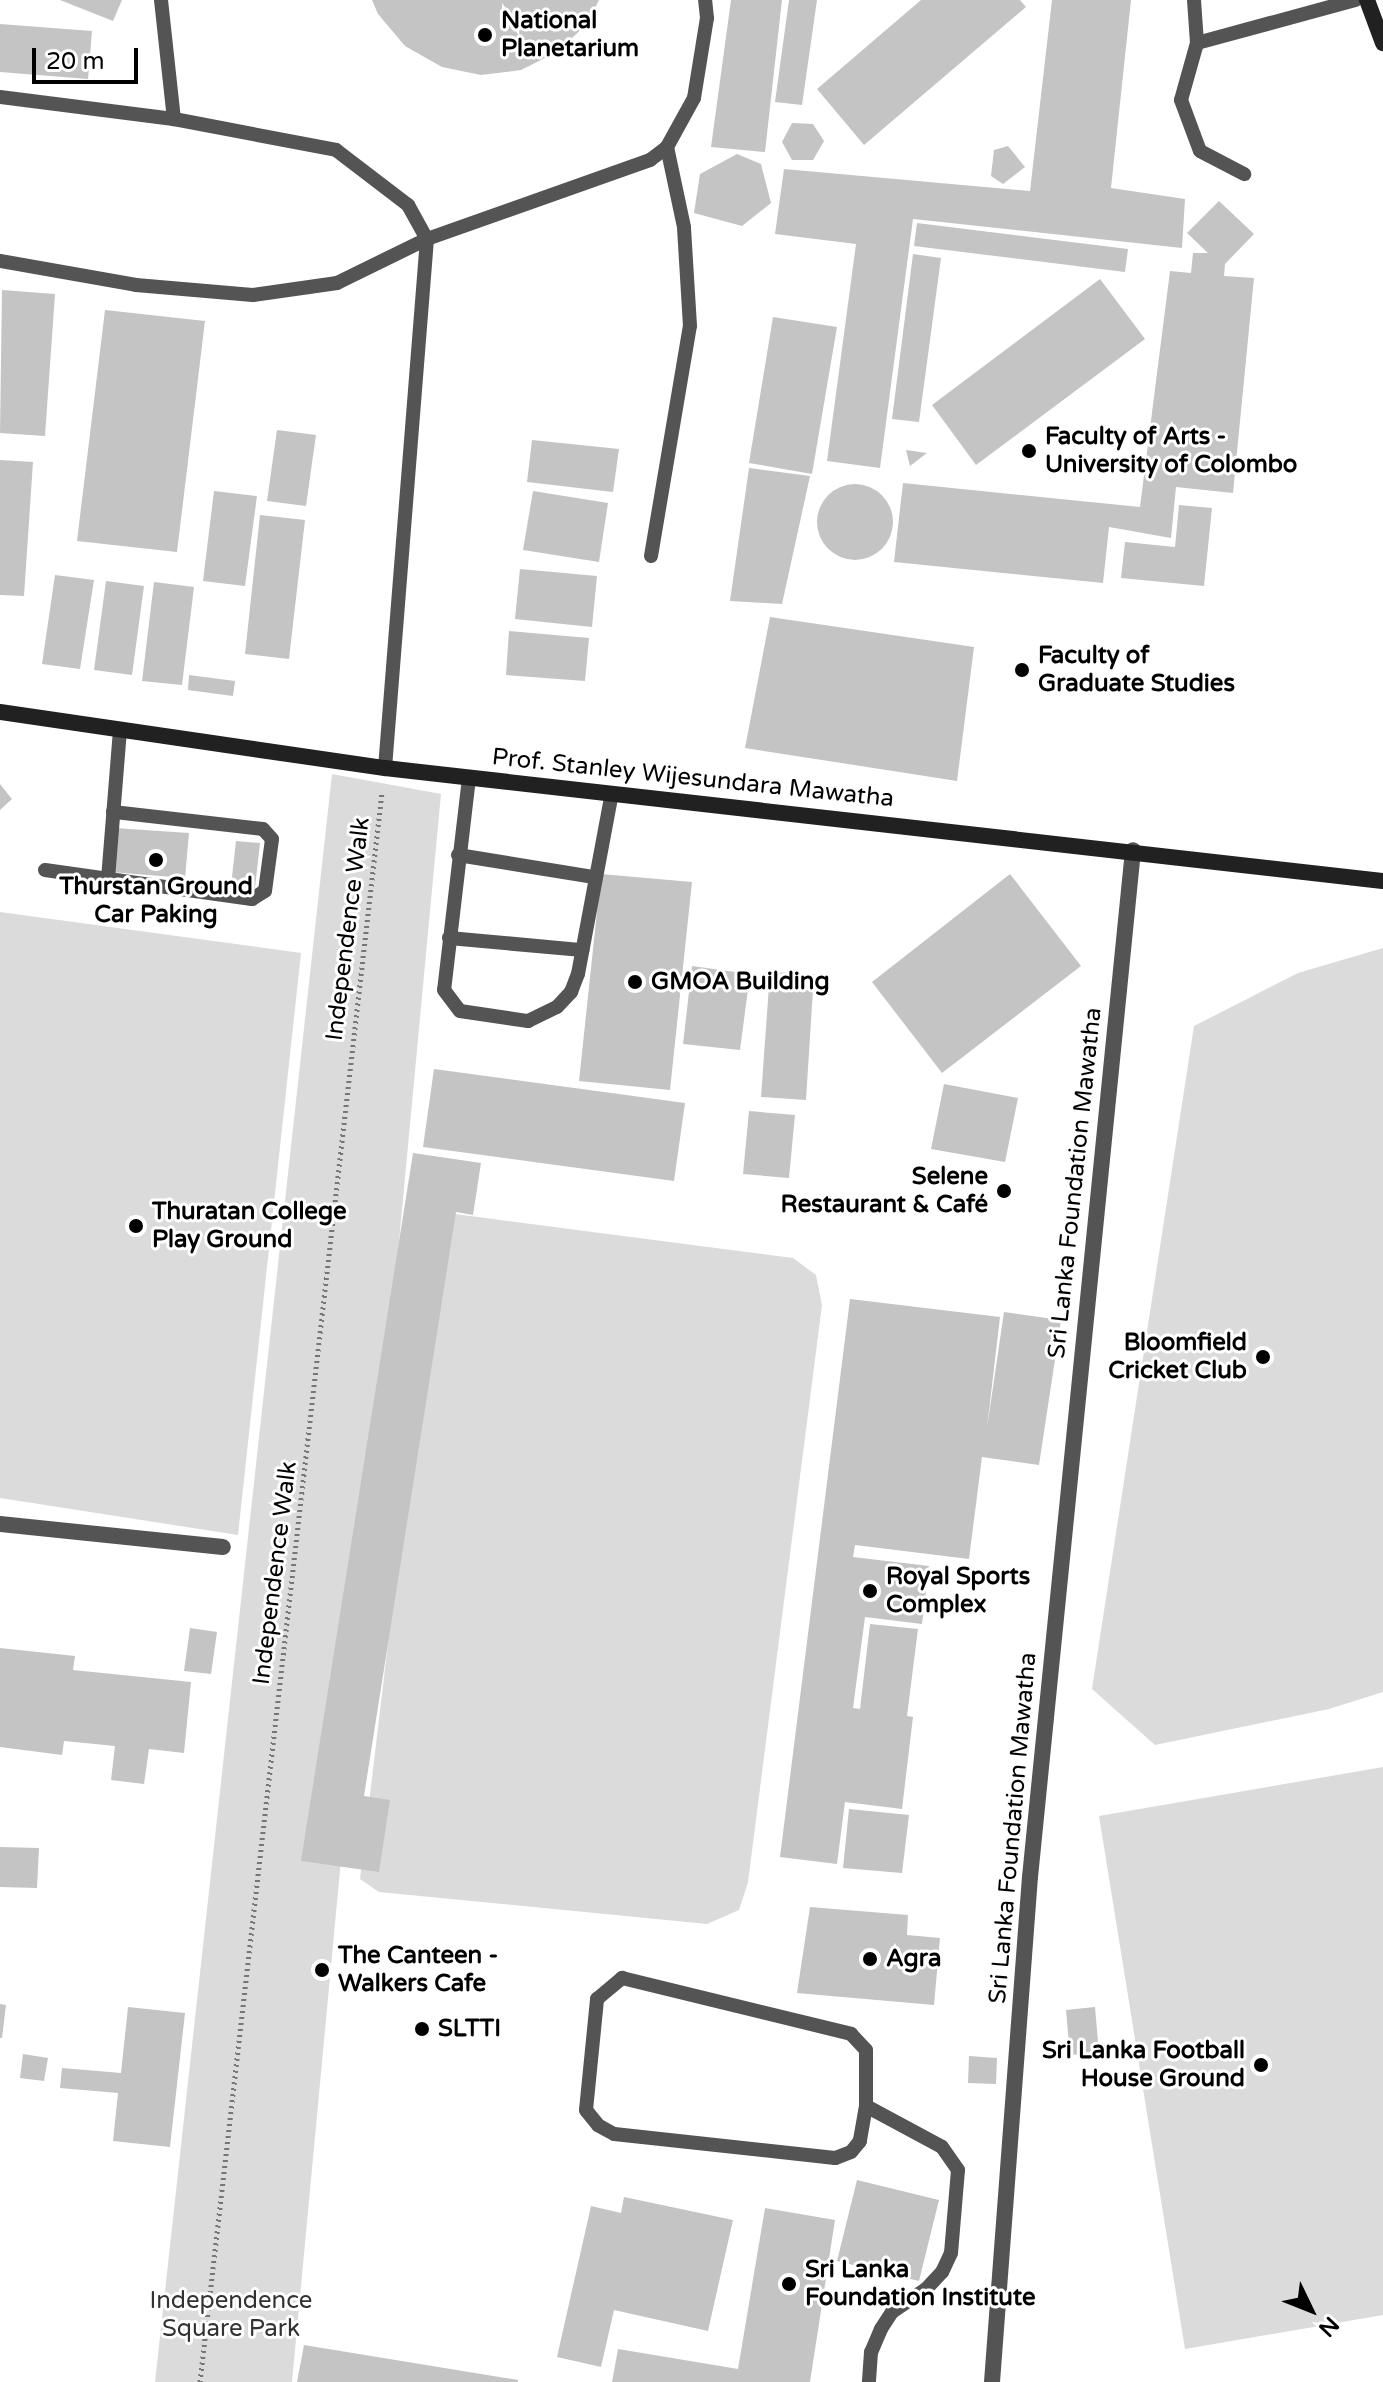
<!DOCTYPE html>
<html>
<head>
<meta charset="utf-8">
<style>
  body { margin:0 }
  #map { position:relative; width:1383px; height:2382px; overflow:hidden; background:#fff; font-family:"Varela Round",sans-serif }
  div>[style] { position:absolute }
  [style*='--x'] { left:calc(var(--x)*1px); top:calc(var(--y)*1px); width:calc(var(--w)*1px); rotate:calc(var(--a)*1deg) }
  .green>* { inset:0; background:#dbdbdb }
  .building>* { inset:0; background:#c4c4c4 }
  .round { border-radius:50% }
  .path>* { height:5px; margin-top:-2.5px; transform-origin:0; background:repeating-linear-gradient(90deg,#767676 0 2px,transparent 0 6px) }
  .service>* { height:14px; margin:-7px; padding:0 7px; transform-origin:7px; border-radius:7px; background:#545454 }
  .minor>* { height:16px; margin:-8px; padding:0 8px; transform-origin:8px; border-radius:8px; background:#545454 }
  .tertiary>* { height:16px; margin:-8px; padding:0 8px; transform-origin:8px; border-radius:8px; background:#545454 }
  .secondary>* { height:16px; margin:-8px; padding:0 8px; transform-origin:8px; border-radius:8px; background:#212121 }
  .dots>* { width:22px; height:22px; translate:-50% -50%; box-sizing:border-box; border:4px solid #fff; border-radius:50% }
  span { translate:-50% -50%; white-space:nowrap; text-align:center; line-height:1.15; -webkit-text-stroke:6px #fff; paint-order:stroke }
  .poi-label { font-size:24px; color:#000; font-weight:700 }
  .left { translate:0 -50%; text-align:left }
  .right { translate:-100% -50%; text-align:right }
  .street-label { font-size:24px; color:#000 }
  .park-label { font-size:24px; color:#323232 }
  .north { position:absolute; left:1271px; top:2270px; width:80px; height:80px; -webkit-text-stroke:6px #fff; paint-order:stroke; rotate:133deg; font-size:22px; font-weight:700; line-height:32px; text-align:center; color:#000 }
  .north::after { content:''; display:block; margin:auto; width:28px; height:36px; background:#000; clip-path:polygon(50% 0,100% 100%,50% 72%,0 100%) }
  .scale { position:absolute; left:32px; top:48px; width:106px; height:36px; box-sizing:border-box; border:4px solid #000; border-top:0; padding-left:10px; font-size:24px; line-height:28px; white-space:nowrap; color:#000; -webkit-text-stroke:6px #fff; paint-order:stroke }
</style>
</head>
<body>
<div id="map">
  <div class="green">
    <i style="clip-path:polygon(332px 774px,441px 794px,292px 2382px,155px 2382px)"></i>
    <i style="clip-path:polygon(0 912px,301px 953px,238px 1535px,0 1498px)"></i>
    <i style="clip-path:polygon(1383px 948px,1383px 1692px,1329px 1709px,1155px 1745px,1092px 1689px,1194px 1026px,1298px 973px)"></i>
    <i style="clip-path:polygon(455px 1214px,793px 1258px,816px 1275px,822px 1305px,748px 1882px,739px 1910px,707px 1924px,379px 1892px,360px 1879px,423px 1349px)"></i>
    <i style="clip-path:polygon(1383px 1767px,1383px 2315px,1185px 2349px,1099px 1816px)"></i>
  </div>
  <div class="building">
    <i style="clip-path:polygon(60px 0,122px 0,113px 21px)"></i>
    <i style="clip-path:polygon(372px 0,599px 0,587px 24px,557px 52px,521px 70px,481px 75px,442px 67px,405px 46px,378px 14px)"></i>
    <i style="clip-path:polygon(731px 0,782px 0,765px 152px,711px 147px)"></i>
    <i style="clip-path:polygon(789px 0,817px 0,802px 105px,775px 102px)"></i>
    <i style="clip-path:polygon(921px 0,1020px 0,1026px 7px,864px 145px,817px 89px)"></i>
    <i style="clip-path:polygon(1052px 0,1131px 0,1111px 188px,1185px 199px,1182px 248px,913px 219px,880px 468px,827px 461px,856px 244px,775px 234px,784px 169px,1030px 191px)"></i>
    <i style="clip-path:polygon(0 24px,92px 31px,88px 79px,0 72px)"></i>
    <i style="clip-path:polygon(792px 123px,813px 124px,824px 141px,813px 160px,792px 160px,782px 142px)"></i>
    <i style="clip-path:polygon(1008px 146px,1025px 167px,1003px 184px,991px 176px,994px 150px)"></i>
    <i style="clip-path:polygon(737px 154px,761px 164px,771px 203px,742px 226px,694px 213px,700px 174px)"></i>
    <i style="clip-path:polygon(1219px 201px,1254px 234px,1225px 264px,1224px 276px,1254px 278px,1233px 493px,1176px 487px,1171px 538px,1109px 527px,1103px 583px,894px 562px,903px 483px,1140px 507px,1170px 271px,1191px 273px,1193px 253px,1208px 253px,1187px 233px)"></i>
    <i style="clip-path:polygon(917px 223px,1128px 249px,1125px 272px,914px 246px)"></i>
    <i style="clip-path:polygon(913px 254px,941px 258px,919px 422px,892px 419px)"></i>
    <i style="clip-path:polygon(1100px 279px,1145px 339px,976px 465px,932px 405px)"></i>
    <i style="clip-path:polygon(2px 290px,55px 294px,45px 436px,0 433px)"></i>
    <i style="clip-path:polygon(105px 310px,205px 321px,177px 552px,77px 541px)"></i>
    <i style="clip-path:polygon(773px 317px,837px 327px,812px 474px,749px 463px)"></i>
    <i style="clip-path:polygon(277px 430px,316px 435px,306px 506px,267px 501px)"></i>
    <i style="clip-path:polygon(532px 440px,619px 449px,613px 492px,527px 482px)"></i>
    <i style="clip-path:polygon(906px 450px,927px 453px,910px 466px)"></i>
    <i style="clip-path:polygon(0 460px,33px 462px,24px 596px,0 595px)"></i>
    <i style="clip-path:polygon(749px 468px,810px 476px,782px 604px,730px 601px)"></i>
    <i class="round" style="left:817px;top:484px;width:76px;height:76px"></i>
    <i style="clip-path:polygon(214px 491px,257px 496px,245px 586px,203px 581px)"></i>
    <i style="clip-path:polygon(533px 491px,608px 503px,599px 562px,523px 550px)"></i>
    <i style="clip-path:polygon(1179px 505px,1212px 508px,1204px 586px,1121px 578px,1125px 542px,1175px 547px)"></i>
    <i style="clip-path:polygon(260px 515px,305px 520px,289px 659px,245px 654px)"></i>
    <i style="clip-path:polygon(520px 569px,597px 576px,592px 627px,515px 619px)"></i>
    <i style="clip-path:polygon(55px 575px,94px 580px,80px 669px,42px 664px)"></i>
    <i style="clip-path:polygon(106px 581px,144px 586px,132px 675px,94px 670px)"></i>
    <i style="clip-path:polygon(154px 582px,194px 587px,182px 685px,142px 681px)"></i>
    <i style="clip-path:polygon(770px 617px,974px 647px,957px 781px,745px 748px)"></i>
    <i style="clip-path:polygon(509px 631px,589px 638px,585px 681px,506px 675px)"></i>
    <i style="clip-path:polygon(189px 675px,235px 681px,233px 696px,188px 690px)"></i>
    <i style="clip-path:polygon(0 784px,12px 799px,0 810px)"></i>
    <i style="clip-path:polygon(115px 828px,189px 833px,185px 878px,111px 872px)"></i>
    <i style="clip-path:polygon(236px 841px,260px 843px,255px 888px,231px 886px)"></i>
    <i style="clip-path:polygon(601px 874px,692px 882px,670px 1090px,579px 1081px)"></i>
    <i style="clip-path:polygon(1010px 874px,1081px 966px,942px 1073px,872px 982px)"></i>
    <i style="clip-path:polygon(692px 966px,750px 974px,740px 1050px,683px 1044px)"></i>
    <i style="clip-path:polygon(770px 972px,814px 974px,806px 1100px,761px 1097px)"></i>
    <i style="clip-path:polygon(434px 1069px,685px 1103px,674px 1181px,423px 1147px)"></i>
    <i style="clip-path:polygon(944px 1084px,1018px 1098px,1005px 1162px,931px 1149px)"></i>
    <i style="clip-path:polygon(749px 1111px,795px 1115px,789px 1178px,743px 1174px)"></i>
    <i style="clip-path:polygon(413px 1153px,481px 1163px,473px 1215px,456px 1212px,364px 1796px,390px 1800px,379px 1872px,301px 1861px)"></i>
    <i style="clip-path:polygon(850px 1299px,1000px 1317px,987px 1428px,1004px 1312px,1061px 1320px,1039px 1465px,982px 1457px,969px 1559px,855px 1545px,853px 1557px,929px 1566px,922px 1624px,865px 1617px,853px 1708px,860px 1709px,870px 1624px,918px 1629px,907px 1716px,913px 1717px,902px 1809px,845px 1802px,837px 1864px,780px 1857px)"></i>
    <i style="clip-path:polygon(190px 1628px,217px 1632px,211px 1674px,184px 1671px)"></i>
    <i style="clip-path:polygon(0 1648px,75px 1656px,73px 1670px,191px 1682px,184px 1753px,149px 1749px,144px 1784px,111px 1780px,115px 1746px,64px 1741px,62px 1755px,0 1747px)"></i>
    <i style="clip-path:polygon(849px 1809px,909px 1815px,902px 1873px,843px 1868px)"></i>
    <i style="clip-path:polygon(0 1847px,39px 1848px,37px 1888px,0 1887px)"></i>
    <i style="clip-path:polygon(810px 1907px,908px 1915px,907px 1935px,940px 1938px,934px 2005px,797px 1993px)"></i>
    <i style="clip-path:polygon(0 2004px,6px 2005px,2px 2038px,0 2038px)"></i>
    <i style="clip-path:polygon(128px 2007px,185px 2013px,170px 2147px,113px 2141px,118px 2093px,60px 2088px,62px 2068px,121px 2073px)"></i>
    <i style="clip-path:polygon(1095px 2007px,1099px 2053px,1070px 2055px,1066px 2010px)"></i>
    <i style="clip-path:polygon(23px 2054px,48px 2058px,44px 2081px,20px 2078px)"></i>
    <i style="clip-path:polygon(969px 2056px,997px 2058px,996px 2084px,968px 2083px)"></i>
    <i style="clip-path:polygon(857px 2180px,939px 2200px,919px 2281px,837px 2261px)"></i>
    <i style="clip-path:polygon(624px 2197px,733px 2220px,708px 2331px,614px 2310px,601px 2367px,557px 2357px,591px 2206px,621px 2213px)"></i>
    <i style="clip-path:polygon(765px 2208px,835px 2220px,810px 2382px,612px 2382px,618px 2349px,738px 2369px)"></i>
    <i style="clip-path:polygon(304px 2345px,518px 2380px,518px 2382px,297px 2382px)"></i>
  </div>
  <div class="path">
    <i style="--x:200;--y:2382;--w:1599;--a:-83.47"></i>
  </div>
  <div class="service">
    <i style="--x:161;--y:0;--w:120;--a:83.8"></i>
    <i style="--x:1194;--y:0;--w:43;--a:86"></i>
    <i style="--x:1197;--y:43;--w:164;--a:-15.2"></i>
    <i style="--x:1197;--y:43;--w:59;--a:105.7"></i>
    <i style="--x:1181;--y:100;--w:54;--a:69.6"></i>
    <i style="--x:1200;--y:151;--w:50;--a:27.6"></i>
    <i style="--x:0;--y:97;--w:175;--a:7.2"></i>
    <i style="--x:174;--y:119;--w:165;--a:10.8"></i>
    <i style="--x:336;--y:150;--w:91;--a:37.4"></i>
    <i style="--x:408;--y:205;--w:39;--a:61"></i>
    <i style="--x:427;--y:239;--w:531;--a:94.54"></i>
    <i style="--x:0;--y:261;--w:138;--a:10"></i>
    <i style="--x:136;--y:285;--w:117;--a:4.9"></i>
    <i style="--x:253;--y:295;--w:85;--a:-8.1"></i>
    <i style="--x:337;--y:283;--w:100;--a:-26.1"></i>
    <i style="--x:427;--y:239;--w:237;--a:-19.5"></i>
    <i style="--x:650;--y:160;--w:21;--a:-37"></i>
    <i style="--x:667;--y:147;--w:56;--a:-61.1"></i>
    <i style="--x:694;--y:98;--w:81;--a:-80.8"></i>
    <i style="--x:707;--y:18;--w:18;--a:-96"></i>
    <i style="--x:651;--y:556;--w:233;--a:-80.4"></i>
    <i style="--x:690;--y:326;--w:99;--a:-93.5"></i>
    <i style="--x:684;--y:227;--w:82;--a:-102"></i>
    <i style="--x:469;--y:778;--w:213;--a:96.7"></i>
    <i style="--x:444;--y:990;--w:26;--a:53"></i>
    <i style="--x:460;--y:1011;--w:69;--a:8.4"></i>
    <i style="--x:528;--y:1021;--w:32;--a:-26"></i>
    <i style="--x:557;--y:1007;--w:21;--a:-47"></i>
    <i style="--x:571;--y:992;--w:19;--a:-69"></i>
    <i style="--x:578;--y:974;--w:184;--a:-79.4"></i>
    <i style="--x:458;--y:855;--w:138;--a:9.2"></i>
    <i style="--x:45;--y:870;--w:209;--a:8"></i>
    <i style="--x:252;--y:899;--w:15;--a:-32"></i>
    <i style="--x:265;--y:891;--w:52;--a:-82.3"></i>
    <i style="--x:272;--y:839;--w:13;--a:-132"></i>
    <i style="--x:263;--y:829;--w:151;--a:-173.5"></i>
    <i style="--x:108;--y:879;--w:150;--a:-85.4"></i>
    <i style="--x:449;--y:938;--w:134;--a:5.2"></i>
    <i style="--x:622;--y:1978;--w:236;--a:13.7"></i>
    <i style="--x:851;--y:2034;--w:22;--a:47"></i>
    <i style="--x:866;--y:2050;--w:56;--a:90"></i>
    <i style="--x:866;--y:2106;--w:36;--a:100"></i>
    <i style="--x:860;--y:2141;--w:14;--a:129"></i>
    <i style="--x:851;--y:2152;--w:17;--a:159"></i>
    <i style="--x:835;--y:2158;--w:222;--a:-173.8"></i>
    <i style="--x:614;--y:2134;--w:18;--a:-151"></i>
    <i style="--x:598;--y:2125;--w:19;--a:-129"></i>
    <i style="--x:586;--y:2110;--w:112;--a:-84.3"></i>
    <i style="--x:597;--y:1999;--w:33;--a:-40"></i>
    <i style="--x:866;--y:2106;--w:86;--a:28.3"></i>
    <i style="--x:942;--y:2147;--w:28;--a:55"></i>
    <i style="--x:958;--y:2170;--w:83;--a:94.8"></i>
    <i style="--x:951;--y:2253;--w:21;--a:115"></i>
    <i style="--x:942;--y:2272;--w:23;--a:133"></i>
    <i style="--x:926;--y:2289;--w:41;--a:145.9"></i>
    <i style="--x:892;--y:2312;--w:20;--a:123"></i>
    <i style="--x:881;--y:2329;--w:25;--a:113"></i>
    <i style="--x:871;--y:2352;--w:30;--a:94"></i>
  </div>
  <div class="minor">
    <i style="--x:0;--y:1524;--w:224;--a:5.9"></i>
  </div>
  <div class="tertiary">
    <i style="--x:992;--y:2382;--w:506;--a:-85.7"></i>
    <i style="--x:1030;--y:1877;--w:1032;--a:-84.27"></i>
  </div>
  <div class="secondary">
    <i style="--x:1367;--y:0;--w:46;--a:69.6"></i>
    <i style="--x:0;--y:712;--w:389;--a:8.3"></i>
    <i style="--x:385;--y:768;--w:1004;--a:6.46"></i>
  </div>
  <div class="dots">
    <i style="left:485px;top:35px;background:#000"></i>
    <i style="left:1029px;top:451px;background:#000"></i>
    <i style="left:1022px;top:670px;background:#000"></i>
    <i style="left:156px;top:860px;background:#000"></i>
    <i style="left:635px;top:982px;background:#000"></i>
    <i style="left:1004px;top:1191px;background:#000"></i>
    <i style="left:136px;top:1226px;background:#000"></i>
    <i style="left:1263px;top:1357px;background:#000"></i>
    <i style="left:870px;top:1591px;background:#000"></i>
    <i style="left:870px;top:1959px;background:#000"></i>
    <i style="left:322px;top:1970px;background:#000"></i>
    <i style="left:422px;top:2029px;background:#000"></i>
    <i style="left:1261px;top:2065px;background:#000"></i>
    <i style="left:789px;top:2284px;background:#000"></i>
  </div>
  <div class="poi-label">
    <span class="left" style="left:501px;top:35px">National<br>Planetarium</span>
    <span class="left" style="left:1045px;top:451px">Faculty of Arts -<br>University of Colombo</span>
    <span class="left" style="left:1038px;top:670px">Faculty of<br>Graduate Studies</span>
    <span style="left:156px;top:901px">Thurstan Ground<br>Car Paking</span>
    <span class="left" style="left:651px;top:982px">GMOA Building</span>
    <span class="right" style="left:988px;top:1191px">Selene<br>Restaurant &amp; Café</span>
    <span class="left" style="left:152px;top:1226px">Thuratan College<br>Play Ground</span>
    <span class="right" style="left:1247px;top:1357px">Bloomfield<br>Cricket Club</span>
    <span class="left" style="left:886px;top:1591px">Royal Sports<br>Complex</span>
    <span class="left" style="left:338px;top:1970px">The Canteen -<br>Walkers Cafe</span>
    <span class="left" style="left:886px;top:1959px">Agra</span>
    <span class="left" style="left:438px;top:2029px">SLTTI</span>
    <span class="right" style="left:1245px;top:2065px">Sri Lanka Football<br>House Ground</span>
    <span class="left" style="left:805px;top:2284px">Sri Lanka<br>Foundation Institute</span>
  </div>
  <div class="street-label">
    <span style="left:693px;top:778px;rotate:6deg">Prof. Stanley Wijesundara Mawatha</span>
    <span style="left:348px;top:929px;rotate:-83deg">Independence Walk</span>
    <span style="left:1075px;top:1183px;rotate:-84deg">Sri Lanka Foundation Mawatha</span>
    <span style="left:275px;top:1573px;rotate:-83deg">Independence Walk</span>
    <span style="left:1013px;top:1828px;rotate:-85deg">Sri Lanka Foundation Mawatha</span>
  </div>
  <div class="park-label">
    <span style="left:231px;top:2315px">Independence<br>Square Park</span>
  </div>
  <div class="north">N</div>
  <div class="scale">20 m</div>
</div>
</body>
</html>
